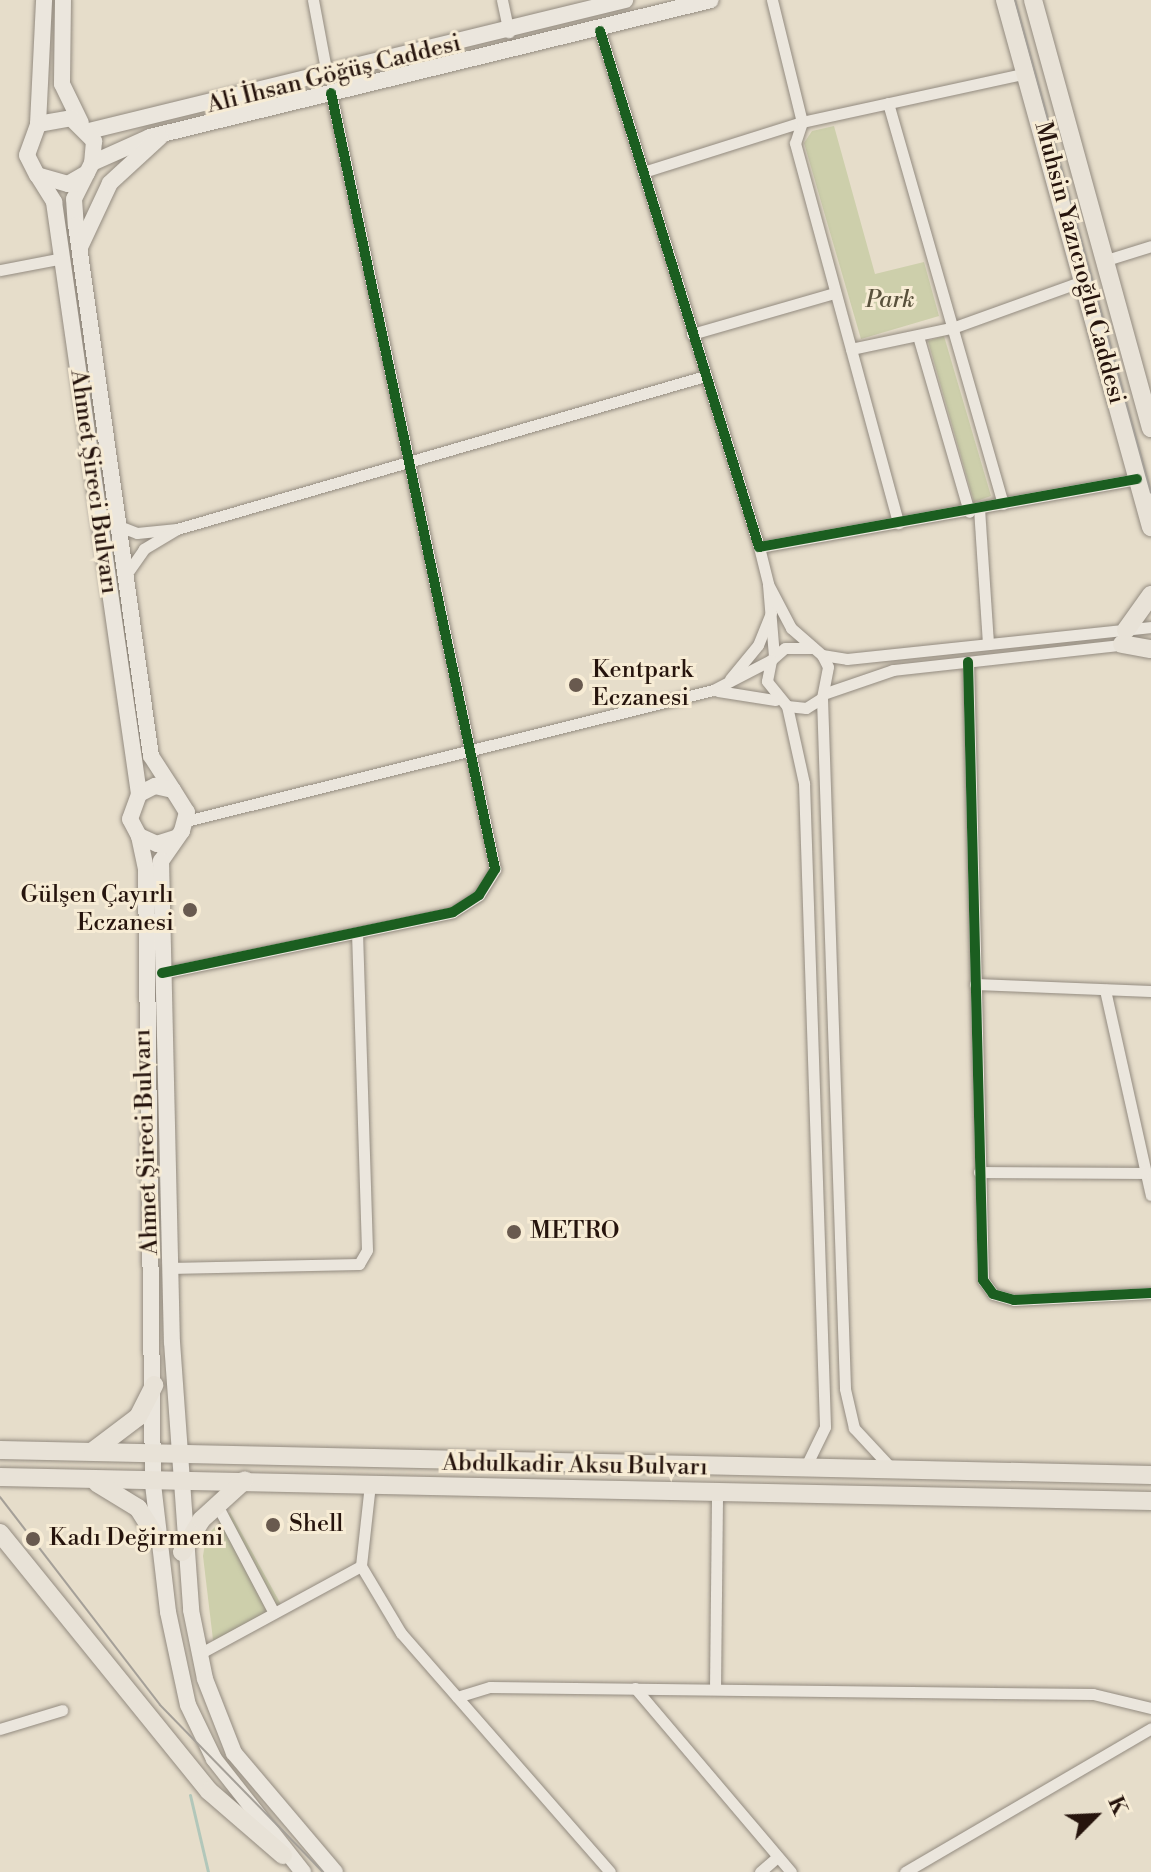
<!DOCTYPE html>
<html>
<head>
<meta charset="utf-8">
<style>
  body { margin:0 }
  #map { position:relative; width:1151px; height:1872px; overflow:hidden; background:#e6ddca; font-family:"Libre Bodoni",serif }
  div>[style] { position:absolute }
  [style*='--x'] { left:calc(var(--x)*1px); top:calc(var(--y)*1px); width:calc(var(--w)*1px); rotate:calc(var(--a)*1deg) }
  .green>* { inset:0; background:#cdcfab }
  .stream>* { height:3px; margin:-1.5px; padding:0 1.5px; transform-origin:1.5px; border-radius:1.5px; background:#b2c7ba }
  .roads { filter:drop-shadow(0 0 2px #938b80) drop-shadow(0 0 2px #938b80) }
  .street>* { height:11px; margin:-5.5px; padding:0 5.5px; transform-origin:5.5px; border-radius:5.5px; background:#ebe6dd }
  .secondary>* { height:16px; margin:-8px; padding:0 8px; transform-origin:8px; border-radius:8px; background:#ebe6dd }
  .primary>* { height:18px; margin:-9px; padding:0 9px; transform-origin:9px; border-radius:9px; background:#e8e2d7 }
  .tram>* { height:2px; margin:-1px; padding:0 1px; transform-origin:1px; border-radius:1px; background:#a5a098 }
  .cycleway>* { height:10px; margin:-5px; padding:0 5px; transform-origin:5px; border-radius:5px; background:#1b5e20 }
  .dots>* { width:22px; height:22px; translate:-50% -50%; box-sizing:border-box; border:4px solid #f7ecd5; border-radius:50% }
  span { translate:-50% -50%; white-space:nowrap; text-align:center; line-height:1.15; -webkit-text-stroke:6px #f7ecd5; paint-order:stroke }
  .street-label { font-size:24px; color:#26140d }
  .park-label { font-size:24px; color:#59513c; font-style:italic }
  .poi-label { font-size:24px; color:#26140d }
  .left { translate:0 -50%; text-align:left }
  .right { translate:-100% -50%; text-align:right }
  .north { position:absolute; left:1055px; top:1776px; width:80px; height:80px; -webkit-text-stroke:6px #f7ecd5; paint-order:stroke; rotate:66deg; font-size:22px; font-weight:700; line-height:32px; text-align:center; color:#26140d }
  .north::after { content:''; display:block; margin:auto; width:28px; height:36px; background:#26140d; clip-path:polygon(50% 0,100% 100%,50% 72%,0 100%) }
</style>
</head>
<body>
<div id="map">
  <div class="green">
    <i style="clip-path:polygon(834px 126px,875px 274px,924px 262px,939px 316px,861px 339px,804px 143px,812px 131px)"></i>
    <i style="clip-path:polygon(944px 336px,991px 496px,974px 502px,928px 341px)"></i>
    <i style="clip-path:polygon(230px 1512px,283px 1608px,214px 1648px,203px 1556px,206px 1536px)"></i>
  </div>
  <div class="stream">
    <i style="--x:190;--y:1795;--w:79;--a:76.8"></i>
  </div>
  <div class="roads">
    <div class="street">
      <i style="--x:313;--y:0;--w:76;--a:79.4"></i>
      <i style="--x:502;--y:0;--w:33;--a:78"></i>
      <i style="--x:772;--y:0;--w:126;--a:76.2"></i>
      <i style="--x:802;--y:122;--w:22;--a:108"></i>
      <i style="--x:795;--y:143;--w:394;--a:74.8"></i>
      <i style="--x:600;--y:31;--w:540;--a:72.87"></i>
      <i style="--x:759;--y:547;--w:384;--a:-10.2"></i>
      <i style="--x:888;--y:103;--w:417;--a:74"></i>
      <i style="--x:643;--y:172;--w:167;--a:-17.5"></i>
      <i style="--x:802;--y:122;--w:230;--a:-12.3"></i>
      <i style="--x:1106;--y:260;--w:47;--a:-17.3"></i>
      <i style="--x:0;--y:270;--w:64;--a:-10.8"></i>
      <i style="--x:692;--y:334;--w:148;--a:-16.1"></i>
      <i style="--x:918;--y:336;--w:183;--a:73.8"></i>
      <i style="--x:851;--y:349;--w:106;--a:-11.9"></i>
      <i style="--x:955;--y:327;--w:136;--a:-19.8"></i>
      <i style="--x:979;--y:508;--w:136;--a:86.2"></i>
      <i style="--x:116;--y:525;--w:22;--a:21"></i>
      <i style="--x:137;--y:533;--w:40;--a:-5.7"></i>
      <i style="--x:177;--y:529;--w:39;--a:149"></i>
      <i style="--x:144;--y:549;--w:33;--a:125"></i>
      <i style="--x:177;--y:529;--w:550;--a:-16.16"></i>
      <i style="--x:759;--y:547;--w:38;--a:76"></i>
      <i style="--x:822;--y:655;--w:25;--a:9"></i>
      <i style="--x:847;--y:659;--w:306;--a:-6"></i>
      <i style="--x:774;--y:656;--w:72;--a:-94.8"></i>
      <i style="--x:768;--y:584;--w:50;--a:62.4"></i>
      <i style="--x:791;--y:628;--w:41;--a:41.1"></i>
      <i style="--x:822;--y:655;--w:13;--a:63"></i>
      <i style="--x:828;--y:667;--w:32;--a:101"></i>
      <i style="--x:822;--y:698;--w:19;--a:148"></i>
      <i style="--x:806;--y:708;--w:19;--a:-174"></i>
      <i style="--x:787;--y:706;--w:32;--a:-129"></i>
      <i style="--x:767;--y:681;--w:21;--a:-79"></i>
      <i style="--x:771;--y:660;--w:18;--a:-41"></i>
      <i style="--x:785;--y:648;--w:26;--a:0"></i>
      <i style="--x:968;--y:662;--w:618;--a:88.61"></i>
      <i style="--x:983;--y:1280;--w:17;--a:54"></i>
      <i style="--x:993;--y:1294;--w:22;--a:16"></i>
      <i style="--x:1014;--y:1300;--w:137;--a:-2.9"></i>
      <i style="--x:730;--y:679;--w:44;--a:-50.5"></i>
      <i style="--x:758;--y:645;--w:35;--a:-68"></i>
      <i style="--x:718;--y:691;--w:58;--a:9"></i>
      <i style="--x:826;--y:693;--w:71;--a:-18.9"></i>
      <i style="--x:893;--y:670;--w:235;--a:-6.3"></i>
      <i style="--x:822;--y:698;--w:691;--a:88.09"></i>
      <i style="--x:845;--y:1389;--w:40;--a:77"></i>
      <i style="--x:854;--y:1428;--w:59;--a:47.1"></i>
      <i style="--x:787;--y:706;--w:79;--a:77.6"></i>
      <i style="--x:804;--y:783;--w:644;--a:88.13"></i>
      <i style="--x:825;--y:1427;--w:46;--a:116"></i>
      <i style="--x:186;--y:821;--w:543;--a:-13.96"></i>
      <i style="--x:713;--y:690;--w:65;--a:-27.3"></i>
      <i style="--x:162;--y:973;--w:297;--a:-11.8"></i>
      <i style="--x:453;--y:912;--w:31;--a:-33"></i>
      <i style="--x:479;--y:895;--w:31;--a:-58"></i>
      <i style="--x:495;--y:869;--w:793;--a:-101.93"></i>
      <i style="--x:975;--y:984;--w:176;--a:2.3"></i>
      <i style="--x:1105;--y:990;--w:210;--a:77.4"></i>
      <i style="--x:979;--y:1172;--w:165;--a:0.3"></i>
      <i style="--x:169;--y:1268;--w:190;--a:-1.2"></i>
      <i style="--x:359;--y:1264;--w:16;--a:-60"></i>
      <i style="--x:367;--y:1250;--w:318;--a:-91.8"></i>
      <i style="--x:370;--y:1484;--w:82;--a:96.3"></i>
      <i style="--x:361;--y:1566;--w:78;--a:59.2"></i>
      <i style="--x:401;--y:1633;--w:317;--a:48.8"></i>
      <i style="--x:216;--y:1503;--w:124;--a:62.2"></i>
      <i style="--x:199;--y:1654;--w:184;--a:-28.5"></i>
      <i style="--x:635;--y:1688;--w:241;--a:49.7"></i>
      <i style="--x:715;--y:1689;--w:195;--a:-89.4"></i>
      <i style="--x:457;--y:1697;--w:34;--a:-17"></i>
      <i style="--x:490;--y:1687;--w:603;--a:0.67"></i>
      <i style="--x:1093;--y:1694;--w:60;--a:13.6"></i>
      <i style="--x:0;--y:1729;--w:65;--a:-17"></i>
      <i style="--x:760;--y:1872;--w:23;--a:-41"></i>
      <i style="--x:905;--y:1872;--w:285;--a:-30.3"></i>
    </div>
    <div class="secondary">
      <i style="--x:63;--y:0;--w:84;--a:90.7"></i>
      <i style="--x:62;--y:84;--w:43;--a:64"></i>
      <i style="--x:38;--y:124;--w:124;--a:-87.2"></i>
      <i style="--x:89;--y:131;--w:552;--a:-13.73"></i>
      <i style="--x:92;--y:163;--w:64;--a:-24.1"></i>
      <i style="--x:150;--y:137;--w:577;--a:-13.72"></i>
      <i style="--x:87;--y:173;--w:22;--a:150"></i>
      <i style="--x:68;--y:184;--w:32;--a:-164"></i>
      <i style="--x:37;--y:175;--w:22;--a:-117"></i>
      <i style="--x:27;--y:155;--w:33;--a:-70"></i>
      <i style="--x:38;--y:124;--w:34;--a:-10"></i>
      <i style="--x:71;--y:118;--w:33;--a:45"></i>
      <i style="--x:94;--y:141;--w:22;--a:95"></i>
      <i style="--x:92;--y:163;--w:40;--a:116.6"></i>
      <i style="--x:74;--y:199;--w:26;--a:86"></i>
      <i style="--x:76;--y:225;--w:536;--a:81.96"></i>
      <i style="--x:151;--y:756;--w:40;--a:57.1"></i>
      <i style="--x:38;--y:176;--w:31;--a:58"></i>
      <i style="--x:54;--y:202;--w:598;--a:81.83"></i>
      <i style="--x:81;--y:245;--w:68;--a:-64.9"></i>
      <i style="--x:110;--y:183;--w:68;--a:-42.6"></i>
      <i style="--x:139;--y:836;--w:34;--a:78"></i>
      <i style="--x:146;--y:869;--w:615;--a:89.35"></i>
      <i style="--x:153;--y:1484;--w:129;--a:83.3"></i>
      <i style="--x:168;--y:1612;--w:95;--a:77.9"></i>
      <i style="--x:188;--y:1705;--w:60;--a:64.3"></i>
      <i style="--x:214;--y:1759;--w:144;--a:51.8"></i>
      <i style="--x:175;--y:838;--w:19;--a:162"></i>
      <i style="--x:157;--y:844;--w:20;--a:-156"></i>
      <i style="--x:139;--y:836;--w:19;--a:-118"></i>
      <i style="--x:130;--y:819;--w:27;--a:-70"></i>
      <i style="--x:139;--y:794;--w:18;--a:-27"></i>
      <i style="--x:155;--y:786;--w:18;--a:13"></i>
      <i style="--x:173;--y:790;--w:26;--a:58"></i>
      <i style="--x:187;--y:812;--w:20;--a:105"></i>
      <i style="--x:182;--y:831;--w:37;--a:125"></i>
      <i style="--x:161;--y:861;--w:481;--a:88.7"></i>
      <i style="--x:172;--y:1342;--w:269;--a:85.9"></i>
      <i style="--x:191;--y:1610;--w:70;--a:78.5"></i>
      <i style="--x:205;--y:1679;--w:79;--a:68.6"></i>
      <i style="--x:234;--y:1753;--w:156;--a:49.7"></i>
    </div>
    <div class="primary">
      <i style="--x:1005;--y:0;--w:547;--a:74.52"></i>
      <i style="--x:1033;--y:0;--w:444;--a:74.6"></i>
      <i style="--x:1126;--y:630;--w:43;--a:-54.5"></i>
      <i style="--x:1122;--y:644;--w:29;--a:10"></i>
      <i style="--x:0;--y:1450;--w:1151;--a:1.24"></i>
      <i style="--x:93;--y:1451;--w:56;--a:-37.1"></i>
      <i style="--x:138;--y:1417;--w:36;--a:-63"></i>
      <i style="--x:0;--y:1477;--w:1151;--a:1.19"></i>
      <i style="--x:97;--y:1483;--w:48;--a:31.4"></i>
      <i style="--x:138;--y:1508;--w:41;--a:57.8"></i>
      <i style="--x:0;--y:1533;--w:332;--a:51"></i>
      <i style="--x:209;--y:1791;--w:98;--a:40.9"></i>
      <i style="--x:182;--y:1552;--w:37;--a:-59"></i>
      <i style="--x:201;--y:1520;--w:59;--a:-42.3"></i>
    </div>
  </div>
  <div class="tram">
    <i style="--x:1015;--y:0;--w:511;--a:74.58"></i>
    <i style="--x:0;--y:1497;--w:262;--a:52.4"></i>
    <i style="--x:160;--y:1705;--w:233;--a:45.7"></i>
  </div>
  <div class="cycleway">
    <i style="--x:600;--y:31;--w:540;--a:72.87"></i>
    <i style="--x:759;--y:547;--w:384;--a:-10.2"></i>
    <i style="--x:968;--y:662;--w:618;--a:88.61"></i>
    <i style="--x:983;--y:1280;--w:17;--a:54"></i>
    <i style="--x:993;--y:1294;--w:22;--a:16"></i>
    <i style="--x:1014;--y:1300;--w:137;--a:-2.9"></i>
    <i style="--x:162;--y:973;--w:297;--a:-11.8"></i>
    <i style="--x:453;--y:912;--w:31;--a:-33"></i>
    <i style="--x:479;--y:895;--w:31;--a:-58"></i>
    <i style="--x:495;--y:869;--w:793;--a:-101.93"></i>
  </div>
  <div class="dots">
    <i style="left:576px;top:685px;background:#695a4f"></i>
    <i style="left:190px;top:910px;background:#695a4f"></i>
    <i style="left:514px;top:1232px;background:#695a4f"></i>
    <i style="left:273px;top:1525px;background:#695a4f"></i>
    <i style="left:33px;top:1539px;background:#695a4f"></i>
  </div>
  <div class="street-label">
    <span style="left:334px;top:75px;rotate:-14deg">Ali İhsan Göğüş Caddesi</span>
    <span style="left:1079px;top:263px;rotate:75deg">Muhsin Yazıcıoğlu Caddesi</span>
    <span style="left:93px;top:482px;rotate:82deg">Ahmet Şireci Bulvarı</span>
    <span style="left:147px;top:1142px;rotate:-92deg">Ahmet Şireci Bulvarı</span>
    <span style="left:575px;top:1466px;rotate:1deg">Abdulkadir Aksu Bulvarı</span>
  </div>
  <div class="park-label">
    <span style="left:890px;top:301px">Park</span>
  </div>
  <div class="poi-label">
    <span class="left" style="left:592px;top:685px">Kentpark<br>Eczanesi</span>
    <span class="right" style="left:174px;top:910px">Gülşen Çayırlı<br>Eczanesi</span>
    <span class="left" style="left:530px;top:1232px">METRO</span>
    <span class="left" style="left:289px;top:1525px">Shell</span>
    <span class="left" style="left:49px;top:1539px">Kadı Değirmeni</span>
  </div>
  <div class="north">K</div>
</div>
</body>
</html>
